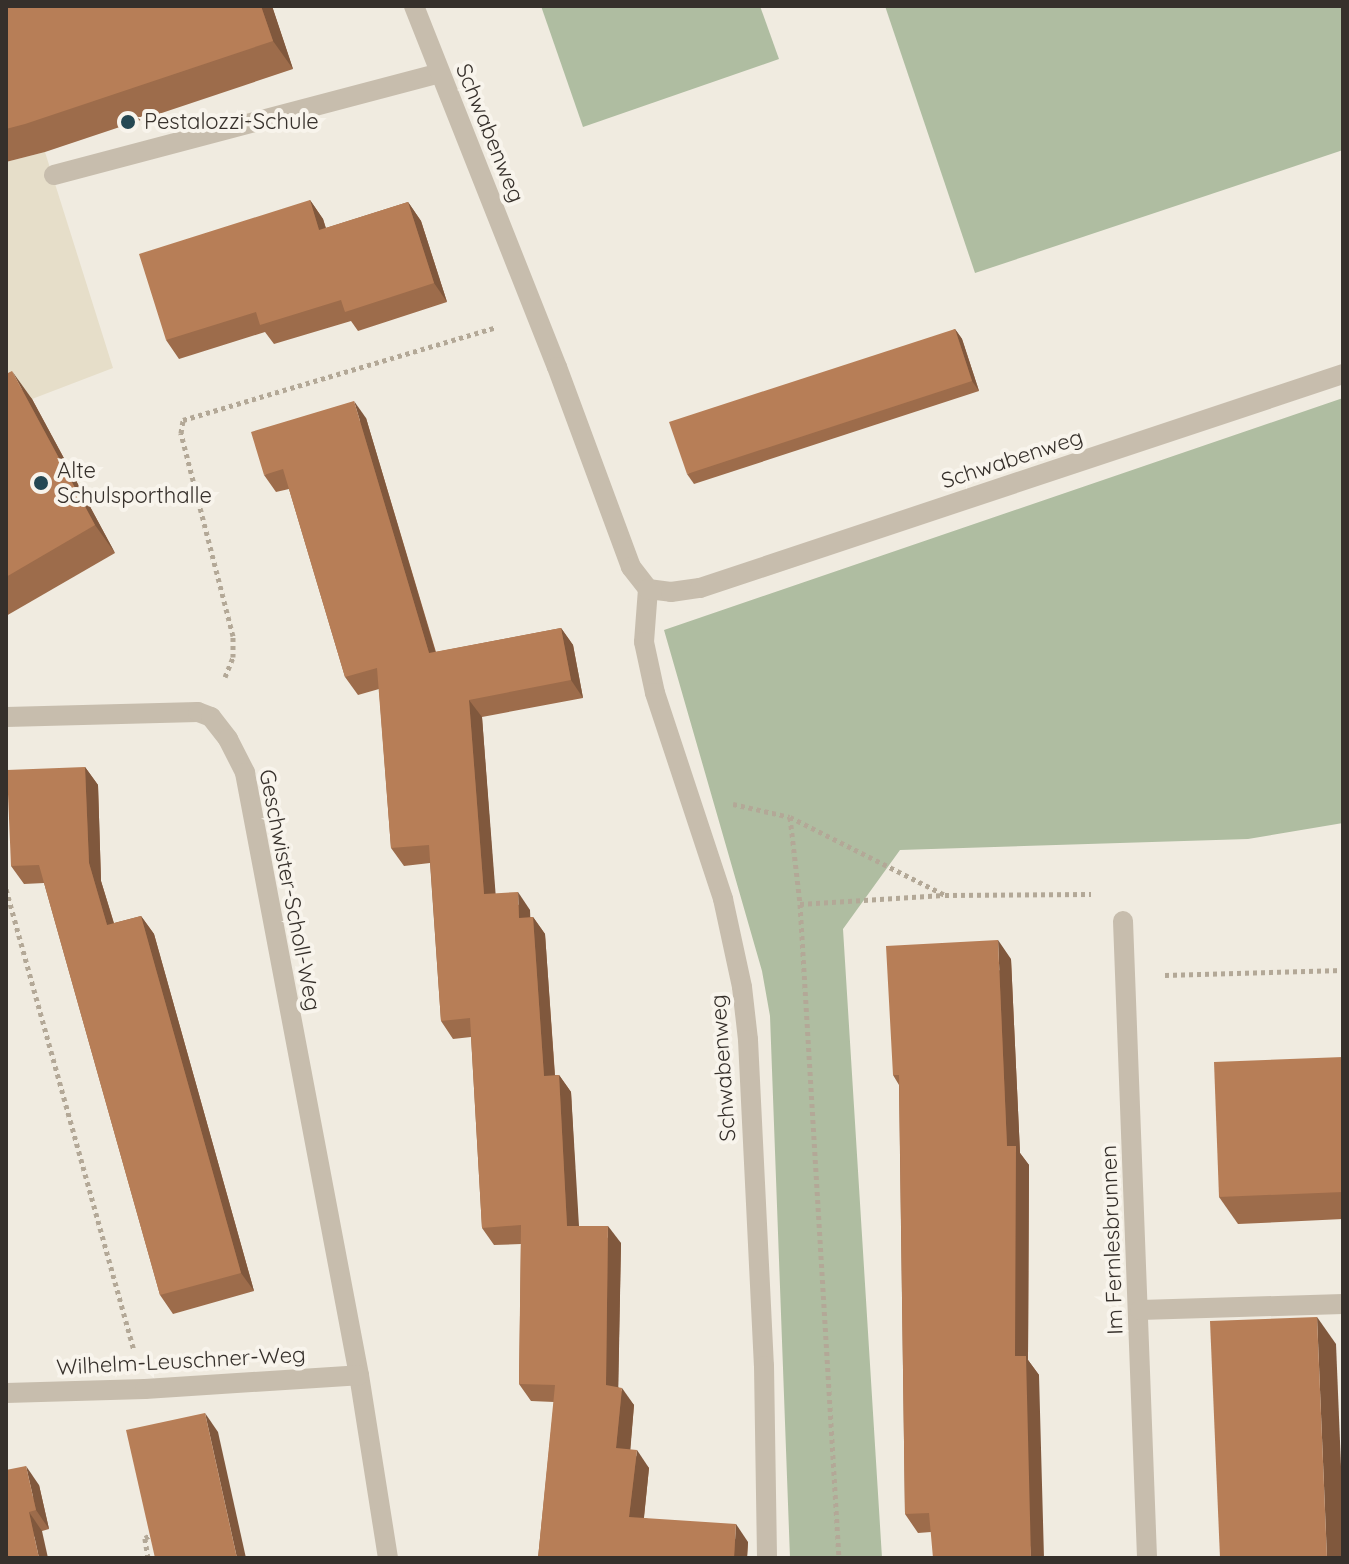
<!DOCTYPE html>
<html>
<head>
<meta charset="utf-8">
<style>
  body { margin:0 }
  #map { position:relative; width:1349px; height:1564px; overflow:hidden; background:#f0ebe0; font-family:Quicksand,sans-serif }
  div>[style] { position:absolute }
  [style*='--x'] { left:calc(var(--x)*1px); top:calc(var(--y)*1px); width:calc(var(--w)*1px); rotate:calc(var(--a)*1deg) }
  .green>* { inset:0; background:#afbda1 }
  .plaza>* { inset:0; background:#e6dec9 }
  .path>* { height:5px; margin-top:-2.5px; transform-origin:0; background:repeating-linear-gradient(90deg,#b3a897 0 4px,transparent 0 8px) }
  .service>* { height:20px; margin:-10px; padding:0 10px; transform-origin:10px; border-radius:10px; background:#c7bdad }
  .minor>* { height:20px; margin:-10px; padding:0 10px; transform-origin:10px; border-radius:10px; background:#c7bdad }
  .wall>* { inset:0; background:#9d6c4b }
  .shaded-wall>* { inset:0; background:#80583d }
  .building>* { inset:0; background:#b77e57 }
  .dots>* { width:22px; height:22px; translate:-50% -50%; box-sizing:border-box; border:4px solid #f8f4ec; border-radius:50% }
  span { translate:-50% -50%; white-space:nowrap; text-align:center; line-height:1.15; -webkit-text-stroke:8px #f8f4ec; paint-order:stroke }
  .poi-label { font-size:22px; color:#36302b }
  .left { translate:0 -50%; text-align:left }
  .street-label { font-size:22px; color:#36302b }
  .frame { position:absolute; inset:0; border:8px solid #36302b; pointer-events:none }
</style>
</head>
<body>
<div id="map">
  <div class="green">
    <i style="clip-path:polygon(541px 6px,760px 6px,779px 59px,583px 127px)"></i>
    <i style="clip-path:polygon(885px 6px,1343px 6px,1343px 150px,975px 273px)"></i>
    <i style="clip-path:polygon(1343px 398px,1343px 823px,1248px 839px,900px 850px,843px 929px,882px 1558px,790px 1558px,770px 1016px,762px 971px,664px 630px)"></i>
  </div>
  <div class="plaza">
    <i style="clip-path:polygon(45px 152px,113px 368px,32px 399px,6px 413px,6px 162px)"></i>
  </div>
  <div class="path">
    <i style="--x:225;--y:677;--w:22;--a:-68"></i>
    <i style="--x:233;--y:657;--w:21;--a:-90"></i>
    <i style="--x:233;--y:636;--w:210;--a:-104.4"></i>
    <i style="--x:181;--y:433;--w:13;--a:-81"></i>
    <i style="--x:183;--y:420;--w:327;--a:-16.5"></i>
    <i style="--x:733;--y:804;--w:58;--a:12.8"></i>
    <i style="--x:790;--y:817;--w:174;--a:26.7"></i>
    <i style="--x:945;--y:895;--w:146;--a:-0.4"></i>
    <i style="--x:790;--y:817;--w:88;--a:83.4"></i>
    <i style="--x:800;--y:904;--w:655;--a:86.59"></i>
    <i style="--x:6;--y:889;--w:478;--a:74.5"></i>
    <i style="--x:800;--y:904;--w:144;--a:-3.6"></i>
    <i style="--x:1165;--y:975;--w:178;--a:-1.6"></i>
    <i style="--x:148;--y:1558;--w:20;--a:-99"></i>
    <i style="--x:145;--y:1538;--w:10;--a:-29"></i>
  </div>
  <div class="service">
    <i style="--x:54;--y:175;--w:399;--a:-14.8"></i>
  </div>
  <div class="minor">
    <i style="--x:414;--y:6;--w:388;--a:68.4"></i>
    <i style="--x:557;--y:367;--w:213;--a:69.7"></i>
    <i style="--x:631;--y:567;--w:28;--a:52"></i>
    <i style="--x:648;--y:589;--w:53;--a:94.3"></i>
    <i style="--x:644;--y:642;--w:52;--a:77.8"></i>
    <i style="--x:655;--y:693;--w:217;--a:71.7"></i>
    <i style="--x:723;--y:899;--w:90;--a:77.8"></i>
    <i style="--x:742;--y:987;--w:53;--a:83.5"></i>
    <i style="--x:748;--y:1040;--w:326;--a:87.2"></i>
    <i style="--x:764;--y:1366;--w:192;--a:89.1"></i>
    <i style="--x:648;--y:589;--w:23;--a:7"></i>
    <i style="--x:671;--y:592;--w:29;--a:-8"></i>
    <i style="--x:700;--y:588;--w:678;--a:-18.41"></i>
    <i style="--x:6;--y:717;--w:192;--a:-1.5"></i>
    <i style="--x:198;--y:712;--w:14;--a:21"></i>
    <i style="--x:211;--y:717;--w:28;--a:52"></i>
    <i style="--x:228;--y:739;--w:38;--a:63"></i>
    <i style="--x:245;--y:773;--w:613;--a:79.28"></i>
    <i style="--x:359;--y:1375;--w:185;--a:81"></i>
    <i style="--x:1123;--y:921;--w:637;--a:87.84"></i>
    <i style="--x:1140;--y:1310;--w:203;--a:-1.7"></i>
    <i style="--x:6;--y:1393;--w:139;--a:-1.6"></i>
    <i style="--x:145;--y:1389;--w:214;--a:-3.7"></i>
  </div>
  <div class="wall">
    <i style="clip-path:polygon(6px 6px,272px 6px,293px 69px,45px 152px,6px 162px)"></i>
    <i style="clip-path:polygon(310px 200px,323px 219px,326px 228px,408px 202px,421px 221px,447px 302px,358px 331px,351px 321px,274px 344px,265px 332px,179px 359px,166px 340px)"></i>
    <i style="clip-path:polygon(955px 329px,962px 339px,979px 391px,694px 484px,687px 474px)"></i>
    <i style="clip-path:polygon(6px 374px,32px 399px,115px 553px,6px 616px)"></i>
    <i style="clip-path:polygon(366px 418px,436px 652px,561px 628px,573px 645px,583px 698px,482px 717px,495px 894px,530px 910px,530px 917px,533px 917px,545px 934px,555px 1075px,559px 1075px,571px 1092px,578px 1226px,621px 1243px,618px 1387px,634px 1405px,630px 1450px,649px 1468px,644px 1518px,748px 1542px,747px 1558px,538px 1558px,554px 1402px,531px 1401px,519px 1384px,521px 1244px,494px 1245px,482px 1228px,471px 1037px,453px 1039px,441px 1021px,430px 863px,404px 866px,391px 848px,379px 689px,358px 695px,345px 677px,289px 489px,276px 492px,264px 475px)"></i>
    <i style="clip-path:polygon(85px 767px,98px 785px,101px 881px,114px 923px,141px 916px,154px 934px,254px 1291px,173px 1314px,160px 1295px,44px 883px,24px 884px,11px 866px)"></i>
    <i style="clip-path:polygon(1011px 959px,1020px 1153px,1029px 1165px,1028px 1360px,1039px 1375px,931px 1532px,918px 1533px,905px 1514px,899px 1085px,893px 1075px)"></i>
    <i style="clip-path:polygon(1343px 1057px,1343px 1219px,1238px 1224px,1219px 1197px)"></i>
    <i style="clip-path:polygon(39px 1485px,49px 1529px,42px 1531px,6px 1558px)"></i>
  </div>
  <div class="shaded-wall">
    <i style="clip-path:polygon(261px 6px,272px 6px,293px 69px,273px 41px)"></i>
    <i style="clip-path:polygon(310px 200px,323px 219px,332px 250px,319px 230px)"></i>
    <i style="clip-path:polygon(408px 202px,421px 221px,447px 302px,434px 283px)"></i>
    <i style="clip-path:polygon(955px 329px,962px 339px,979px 391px,972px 381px)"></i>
    <i style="clip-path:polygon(12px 371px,32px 399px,115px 553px,95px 525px)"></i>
    <i style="clip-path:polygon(354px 401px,366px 418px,441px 671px,429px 653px)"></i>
    <i style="clip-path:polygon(561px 628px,573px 645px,583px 698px,571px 680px)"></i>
    <i style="clip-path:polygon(469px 700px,482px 717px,497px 912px,484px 894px)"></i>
    <i style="clip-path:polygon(85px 767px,98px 785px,101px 881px,120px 944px,107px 925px,89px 863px)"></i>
    <i style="clip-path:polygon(518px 892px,530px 910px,531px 935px,519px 918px)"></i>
    <i style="clip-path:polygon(141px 916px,154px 934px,254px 1291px,241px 1273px)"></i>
    <i style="clip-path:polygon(533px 917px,545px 934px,556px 1093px,544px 1076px)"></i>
    <i style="clip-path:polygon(998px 940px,1011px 959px,1020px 1153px,1029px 1165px,1028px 1360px,1039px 1375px,1044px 1558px,1031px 1558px,1015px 1356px,1007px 1146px)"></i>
    <i style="clip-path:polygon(559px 1075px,571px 1092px,580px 1243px,567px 1226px)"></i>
    <i style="clip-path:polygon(608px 1226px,621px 1243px,618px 1403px,606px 1385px)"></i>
    <i style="clip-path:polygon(1317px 1317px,1336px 1344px,1343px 1515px,1343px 1558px,1327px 1558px)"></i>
    <i style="clip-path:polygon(622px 1388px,634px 1405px,629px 1466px,616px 1448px)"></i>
    <i style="clip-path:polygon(205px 1413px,218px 1432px,246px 1558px,237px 1558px)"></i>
    <i style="clip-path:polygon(637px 1450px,649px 1468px,642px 1535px,629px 1517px)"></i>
    <i style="clip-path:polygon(26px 1466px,39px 1485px,49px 1529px,36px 1510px)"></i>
    <i style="clip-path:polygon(29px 1512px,42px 1531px,48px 1558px,39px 1558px)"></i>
    <i style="clip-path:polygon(736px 1524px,748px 1542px,747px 1558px,734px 1558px)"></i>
  </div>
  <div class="building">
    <i style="clip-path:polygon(6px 6px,261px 6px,273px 41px,25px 124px,6px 129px)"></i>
    <i style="clip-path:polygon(310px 200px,319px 230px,408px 202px,434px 283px,345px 312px,341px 300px,260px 325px,256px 312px,166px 340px,139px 254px)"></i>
    <i style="clip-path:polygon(955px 329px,972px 381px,687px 474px,669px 422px)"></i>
    <i style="clip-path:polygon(12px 371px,95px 525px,6px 577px,6px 374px)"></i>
    <i style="clip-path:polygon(354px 401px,429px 653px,561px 628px,571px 680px,469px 700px,484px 894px,518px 892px,519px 918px,533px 917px,544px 1076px,559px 1075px,567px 1226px,608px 1226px,606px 1385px,622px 1388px,616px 1448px,637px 1450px,629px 1517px,736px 1524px,734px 1558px,538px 1558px,555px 1385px,519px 1384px,521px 1225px,482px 1228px,470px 1018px,441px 1021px,429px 845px,391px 848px,377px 668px,345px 677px,283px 469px,264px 475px,251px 432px)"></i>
    <i style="clip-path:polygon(85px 767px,89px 863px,107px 925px,141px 916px,241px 1273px,160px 1295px,39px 865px,11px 866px,7px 770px)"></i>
    <i style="clip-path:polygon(998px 940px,1007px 1146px,1016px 1146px,1015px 1356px,1026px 1356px,1031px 1558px,933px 1558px,929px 1513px,905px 1514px,899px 1075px,893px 1075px,886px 946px)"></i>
    <i style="clip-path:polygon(1343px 1057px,1343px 1192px,1219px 1197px,1214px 1062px)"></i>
    <i style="clip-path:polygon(1317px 1317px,1327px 1558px,1220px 1558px,1210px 1321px)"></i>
    <i style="clip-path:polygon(205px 1413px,237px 1558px,155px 1558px,126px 1430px)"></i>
    <i style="clip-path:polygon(26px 1466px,36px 1510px,29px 1512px,39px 1558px,6px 1558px,6px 1470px)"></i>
  </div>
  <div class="dots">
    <i style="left:128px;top:122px;background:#254853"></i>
    <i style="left:41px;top:483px;background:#254853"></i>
  </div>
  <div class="poi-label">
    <span class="left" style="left:144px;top:122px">Pestalozzi-Schule</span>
    <span class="left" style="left:57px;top:483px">Alte<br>Schulsporthalle</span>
  </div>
  <div class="street-label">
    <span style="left:490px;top:133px;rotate:68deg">Schwabenweg</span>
    <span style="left:1012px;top:459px;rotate:-18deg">Schwabenweg</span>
    <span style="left:290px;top:890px;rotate:79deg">Geschwister-Scholl-Weg</span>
    <span style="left:723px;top:1068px;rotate:-94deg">Schwabenweg</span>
    <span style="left:1112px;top:1240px;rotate:-92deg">Im Fernlesbrunnen</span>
    <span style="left:181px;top:1361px;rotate:-3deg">Wilhelm-Leuschner-Weg</span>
  </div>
  <div class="frame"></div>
</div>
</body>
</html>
